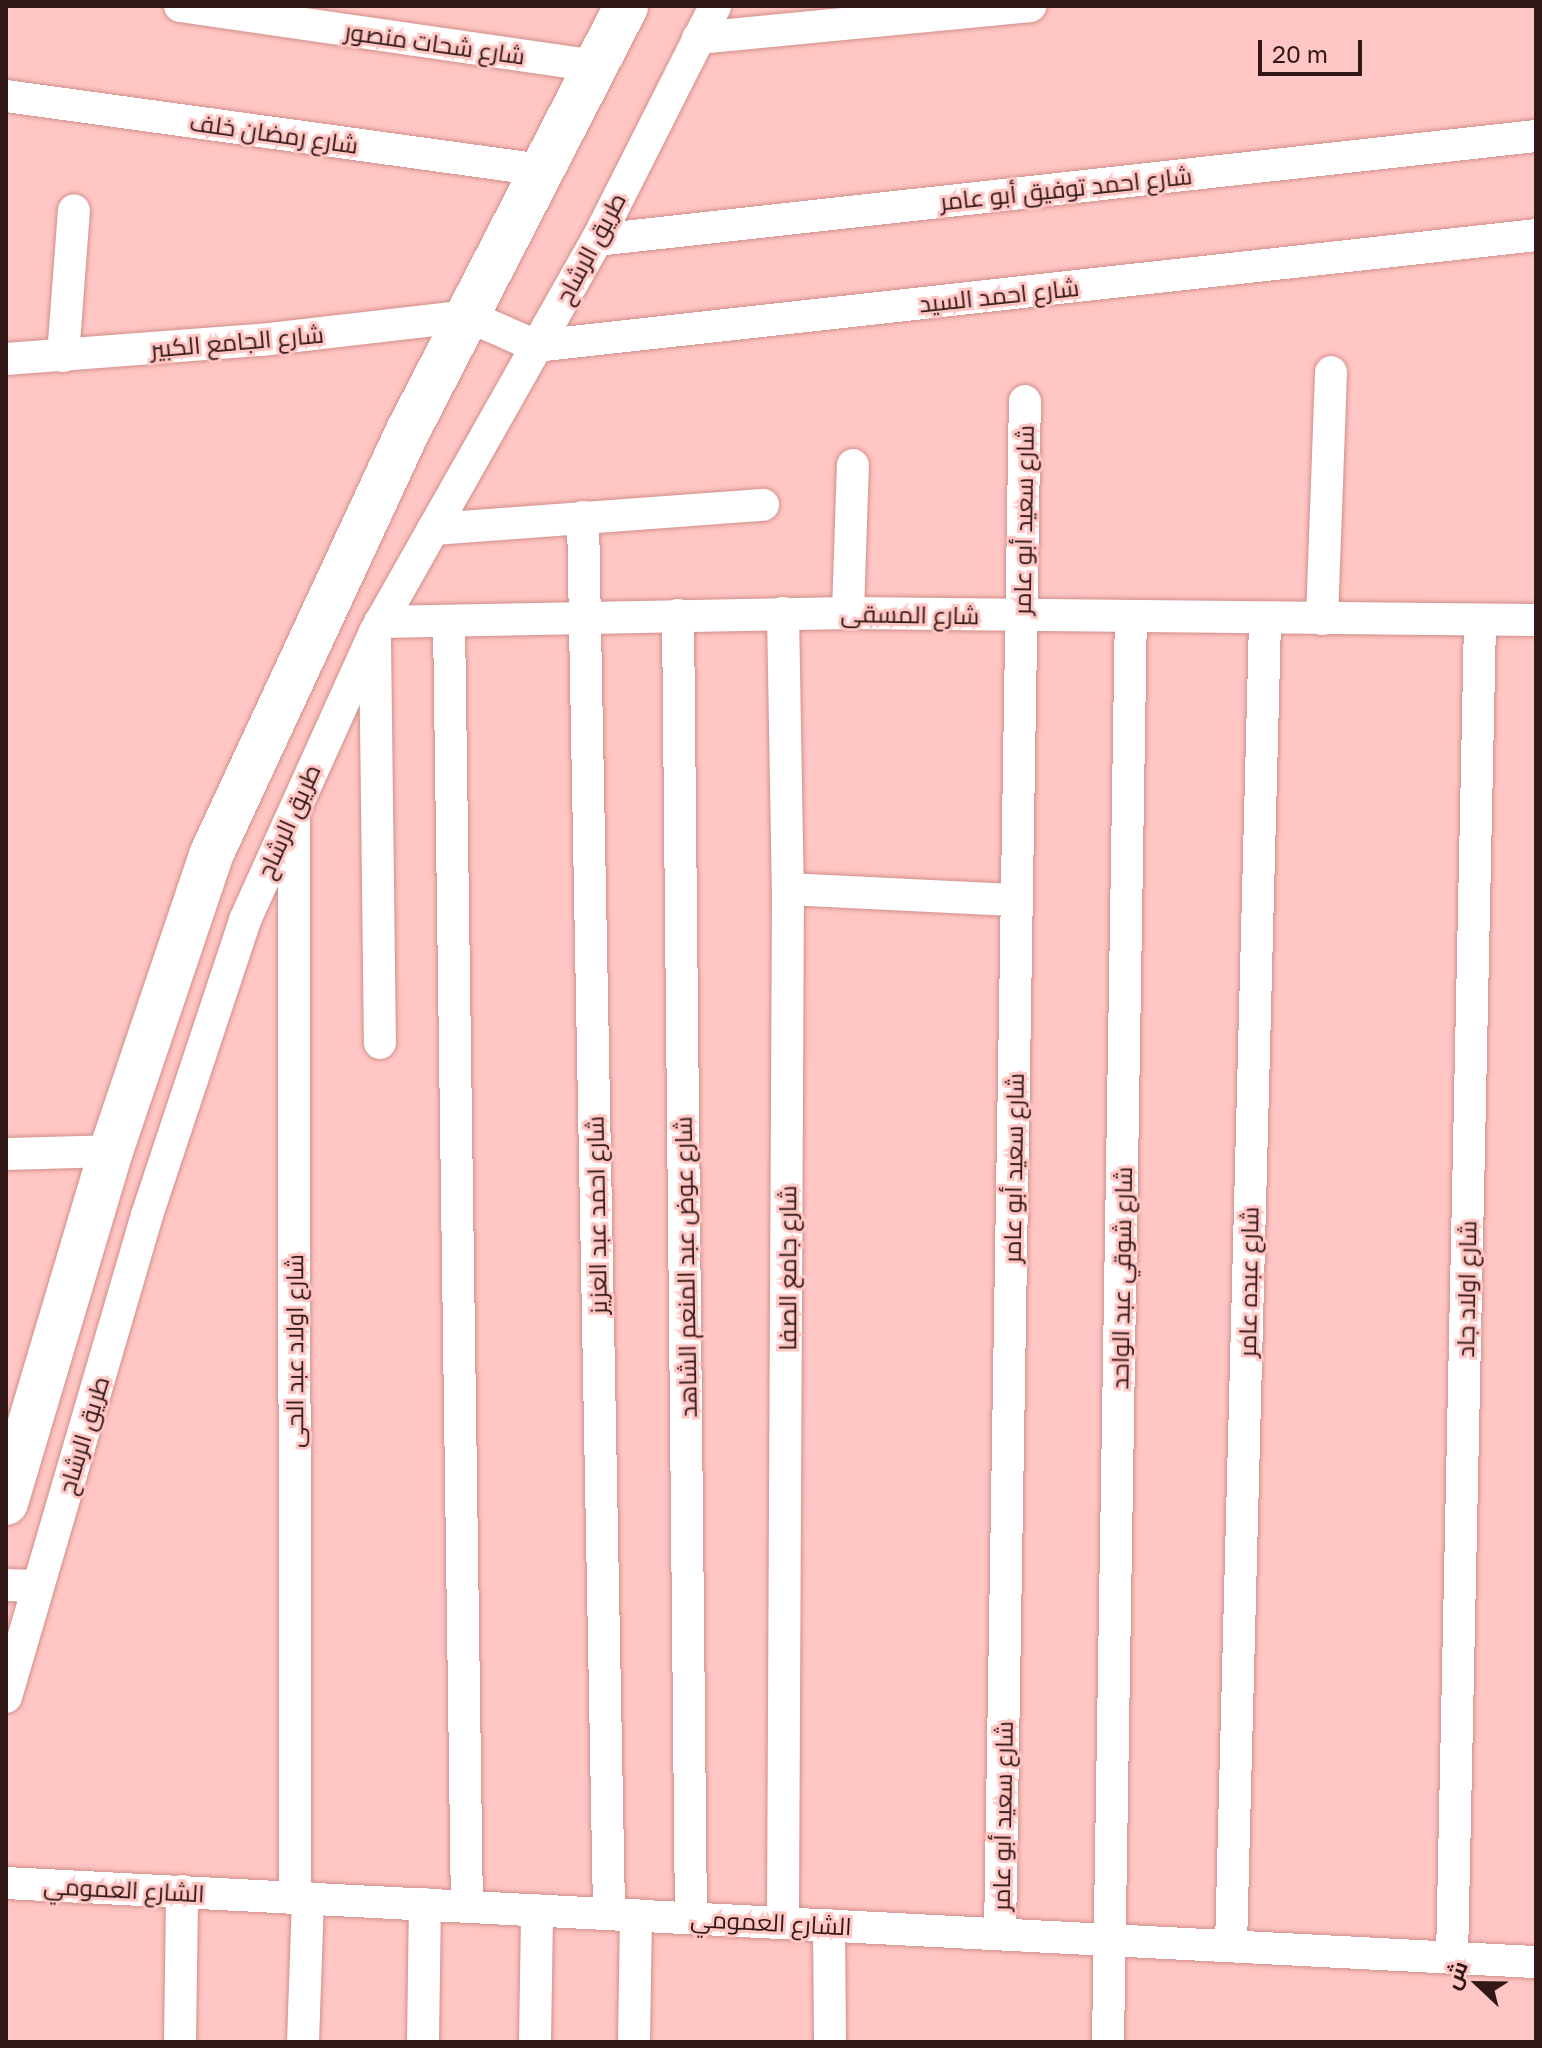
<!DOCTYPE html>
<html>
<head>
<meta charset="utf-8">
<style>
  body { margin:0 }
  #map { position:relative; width:1542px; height:2048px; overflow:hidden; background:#ffc6c3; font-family:"Golos Text",Cairo,sans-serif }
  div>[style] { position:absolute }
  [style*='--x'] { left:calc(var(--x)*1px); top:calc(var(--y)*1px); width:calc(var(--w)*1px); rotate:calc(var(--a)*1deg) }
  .roads { filter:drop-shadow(0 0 2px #d18f8b) drop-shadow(0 0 2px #d18f8b) }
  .street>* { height:32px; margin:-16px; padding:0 16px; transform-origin:16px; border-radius:16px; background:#fff }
  .secondary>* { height:44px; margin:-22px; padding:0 22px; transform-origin:22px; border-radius:22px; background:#fff }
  span { translate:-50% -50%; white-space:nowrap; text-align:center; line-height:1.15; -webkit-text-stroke:6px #ffc6c3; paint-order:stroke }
  .street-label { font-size:24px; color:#311817 }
  .frame { position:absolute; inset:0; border:8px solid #311817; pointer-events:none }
  .north { position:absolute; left:1438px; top:1944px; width:80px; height:80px; -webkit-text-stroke:6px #ffc6c3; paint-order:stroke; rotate:292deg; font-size:22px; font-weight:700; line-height:32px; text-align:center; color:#311817 }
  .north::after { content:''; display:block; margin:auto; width:28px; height:36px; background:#311817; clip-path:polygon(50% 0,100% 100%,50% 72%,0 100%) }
  .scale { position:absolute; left:1258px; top:40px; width:104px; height:36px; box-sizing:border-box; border:4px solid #311817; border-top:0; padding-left:10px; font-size:24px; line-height:28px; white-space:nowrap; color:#311817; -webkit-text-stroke:6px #ffc6c3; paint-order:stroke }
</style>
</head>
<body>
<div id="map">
  <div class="roads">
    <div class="street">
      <i style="--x:180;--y:6;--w:419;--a:8.2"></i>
      <i style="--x:698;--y:38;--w:334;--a:-5.5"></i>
      <i style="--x:6;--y:96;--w:541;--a:7.86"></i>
      <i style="--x:597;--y:240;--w:945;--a:-6.32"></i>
      <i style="--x:63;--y:356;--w:146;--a:-85.7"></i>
      <i style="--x:6;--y:359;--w:256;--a:-4.3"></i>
      <i style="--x:261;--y:340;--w:208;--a:-6.6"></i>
      <i style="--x:468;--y:316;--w:74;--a:23.8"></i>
      <i style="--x:536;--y:346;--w:1006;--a:-6.33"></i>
      <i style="--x:583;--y:517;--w:1396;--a:88.93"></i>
      <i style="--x:433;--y:529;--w:331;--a:-4.2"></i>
      <i style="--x:783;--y:613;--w:276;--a:89"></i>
      <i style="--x:788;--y:889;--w:1034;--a:90.28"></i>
      <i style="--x:848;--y:613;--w:148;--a:-88.1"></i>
      <i style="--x:678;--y:615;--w:1303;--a:89.43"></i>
      <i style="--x:1322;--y:619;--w:247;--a:-87.9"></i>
      <i style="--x:449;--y:621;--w:1285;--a:89.2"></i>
      <i style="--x:380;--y:622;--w:468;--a:-1.1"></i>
      <i style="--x:848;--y:613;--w:688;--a:0.58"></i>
      <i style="--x:375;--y:639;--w:404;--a:89.3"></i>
      <i style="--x:294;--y:820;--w:1077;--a:89.95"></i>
      <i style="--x:788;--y:889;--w:229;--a:2.8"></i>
      <i style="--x:6;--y:1154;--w:105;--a:-1.6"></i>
      <i style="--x:6;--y:1585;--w:31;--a:2"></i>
      <i style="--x:6;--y:1697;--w:502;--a:-73.69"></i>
      <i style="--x:147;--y:1215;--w:311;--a:-71.6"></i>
      <i style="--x:245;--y:920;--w:316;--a:-65.7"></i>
      <i style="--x:375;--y:632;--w:450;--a:-60.5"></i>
      <i style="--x:597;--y:240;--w:262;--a:-63.2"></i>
      <i style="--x:6;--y:1883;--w:1532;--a:2.96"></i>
      <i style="--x:829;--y:1925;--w:117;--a:89.5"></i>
      <i style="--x:1000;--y:1934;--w:1533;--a:-89.07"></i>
      <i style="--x:1231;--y:1946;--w:1328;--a:-88.53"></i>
      <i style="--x:1452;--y:1958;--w:1337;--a:-88.8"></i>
      <i style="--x:180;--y:2042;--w:151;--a:-89.2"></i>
      <i style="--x:303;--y:2042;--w:144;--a:-88"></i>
      <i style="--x:423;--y:2042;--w:138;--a:-89.2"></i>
      <i style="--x:535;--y:2042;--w:132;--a:-89.1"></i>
      <i style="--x:634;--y:2042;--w:127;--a:-89.1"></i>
      <i style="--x:1108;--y:2042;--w:1426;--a:-89.08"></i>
    </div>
    <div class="secondary">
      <i style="--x:6;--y:1503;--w:367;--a:-73.4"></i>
      <i style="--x:111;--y:1151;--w:312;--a:-71.3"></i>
      <i style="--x:211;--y:855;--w:470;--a:-65.1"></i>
      <i style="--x:409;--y:429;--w:475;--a:-62.8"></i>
    </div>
  </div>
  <div class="street-label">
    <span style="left:435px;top:43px;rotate:8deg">شارع شحات منصور</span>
    <span style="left:274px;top:133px;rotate:8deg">شارع رمضان خلف</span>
    <span style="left:1066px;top:188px;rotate:-6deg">شارع احمد توفيق أبو عامر</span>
    <span style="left:590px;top:248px;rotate:-62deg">طريق الرشاح</span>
    <span style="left:999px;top:295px;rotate:-6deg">شارع احمد السيد</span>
    <span style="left:237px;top:341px;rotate:-5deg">شارع الجامع الكبير</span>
    <span style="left:1023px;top:520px;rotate:-89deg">شارع سعيد أبو عامر</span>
    <span style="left:910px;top:614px;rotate:1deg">شارع المسقى</span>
    <span style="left:288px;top:821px;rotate:-66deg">طريق الرشاح</span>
    <span style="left:1013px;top:1168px;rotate:-89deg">شارع سعيد أبو عامر</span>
    <span style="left:596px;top:1215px;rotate:-91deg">شارع احمد عبد العزيز</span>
    <span style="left:685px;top:1267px;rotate:-91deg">شارع عوض عبد المنعم الشاهد</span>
    <span style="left:787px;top:1268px;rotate:-90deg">شارع جامع الصفا</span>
    <span style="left:1121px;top:1278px;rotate:-89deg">شارع شوقي عبد الواحد</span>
    <span style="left:1248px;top:1282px;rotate:-89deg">شارع عبده عامر</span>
    <span style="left:1466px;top:1289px;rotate:-89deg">شارع اولاد جاد</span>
    <span style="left:294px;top:1351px;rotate:-90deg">شارع اولاد عبد الحى</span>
    <span style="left:83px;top:1435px;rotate:-73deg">طريق الرشاح</span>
    <span style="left:1002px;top:1816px;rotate:-89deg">شارع سعيد أبو عامر</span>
    <span style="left:124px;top:1889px;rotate:3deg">الشارع العمومي</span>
    <span style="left:771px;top:1922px;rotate:3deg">الشارع العمومي</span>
  </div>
  <div class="frame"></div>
  <div class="north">ش</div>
  <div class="scale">20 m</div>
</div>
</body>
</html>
